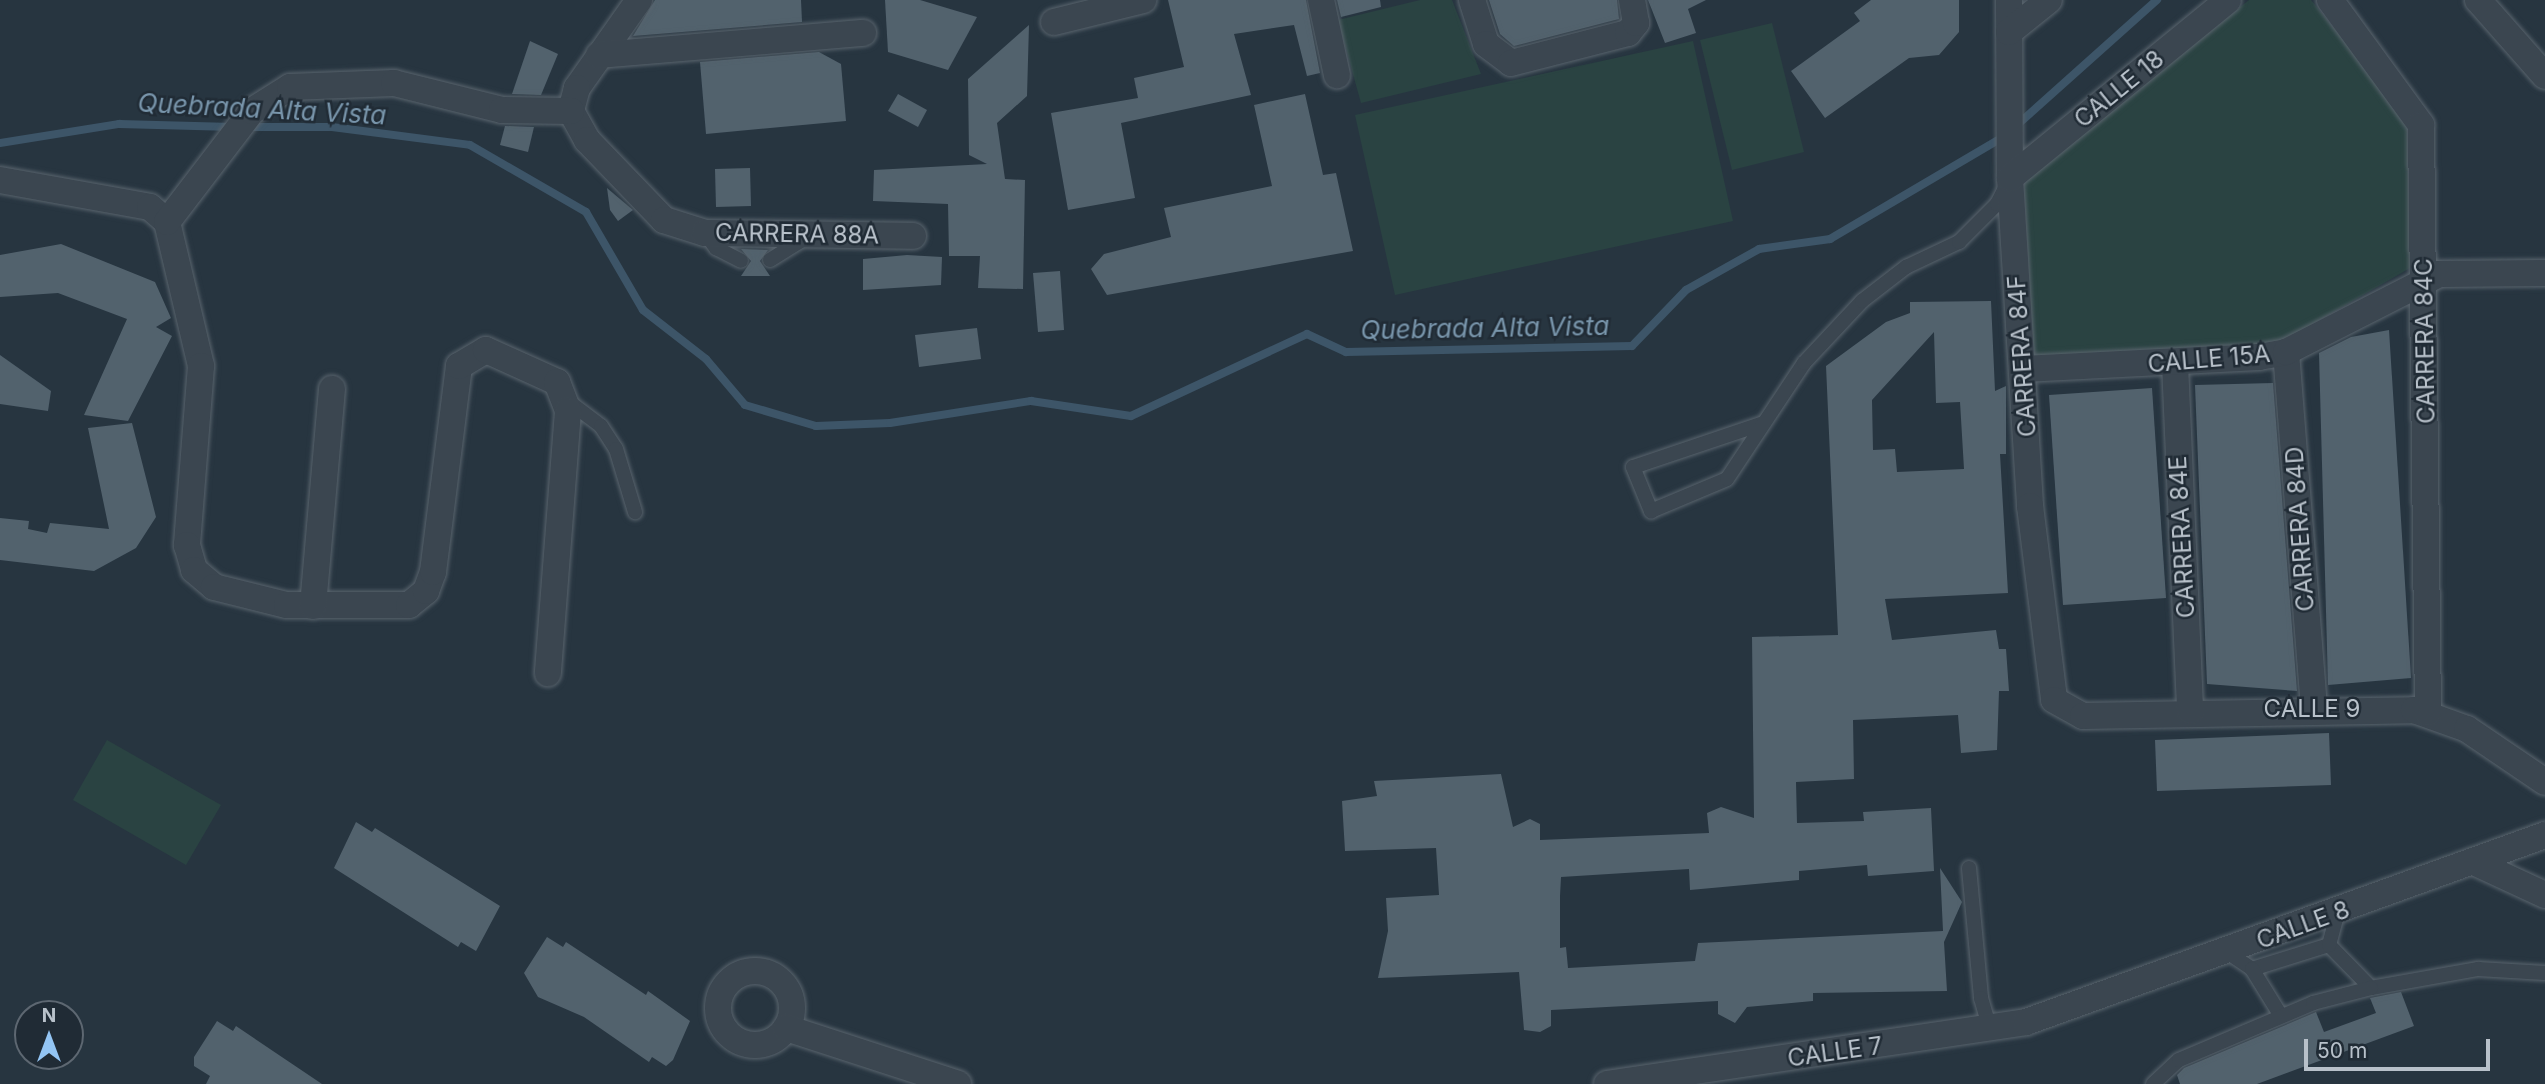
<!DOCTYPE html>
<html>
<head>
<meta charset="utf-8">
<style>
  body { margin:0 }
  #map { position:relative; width:2545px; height:1084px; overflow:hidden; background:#273540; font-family:Inter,sans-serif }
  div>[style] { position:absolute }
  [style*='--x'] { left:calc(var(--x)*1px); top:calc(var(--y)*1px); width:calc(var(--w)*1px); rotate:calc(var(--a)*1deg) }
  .green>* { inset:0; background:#2a4342 }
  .stream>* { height:8px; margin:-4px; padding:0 4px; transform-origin:4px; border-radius:4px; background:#3d5568 }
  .building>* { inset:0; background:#52626d }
  .roads { filter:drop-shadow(0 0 2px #59646d) drop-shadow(0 0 2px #59646d) }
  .service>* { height:14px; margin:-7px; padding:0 7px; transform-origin:7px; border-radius:7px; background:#3b4650 }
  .minor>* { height:26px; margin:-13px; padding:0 13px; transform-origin:13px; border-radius:13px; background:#3b4650 }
  .minor>.ring { margin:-13px; padding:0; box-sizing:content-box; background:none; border:26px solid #3b4650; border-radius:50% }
  span { translate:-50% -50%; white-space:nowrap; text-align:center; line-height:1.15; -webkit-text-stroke:5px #202b35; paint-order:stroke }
  .street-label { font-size:24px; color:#b8c1ca }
  .water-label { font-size:26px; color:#7996ac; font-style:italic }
  .north { position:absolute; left:14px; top:1000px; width:70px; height:70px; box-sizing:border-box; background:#202b35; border:2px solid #5d6771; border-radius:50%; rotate:0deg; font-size:19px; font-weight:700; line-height:28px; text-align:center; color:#b8c1ca }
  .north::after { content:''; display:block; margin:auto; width:24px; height:32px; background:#93c5f4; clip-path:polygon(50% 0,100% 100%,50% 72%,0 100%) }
  .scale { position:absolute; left:2304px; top:1039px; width:186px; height:32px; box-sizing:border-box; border:4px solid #b8c1ca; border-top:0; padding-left:9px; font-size:21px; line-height:24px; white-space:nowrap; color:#b8c1ca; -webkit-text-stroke:5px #202b35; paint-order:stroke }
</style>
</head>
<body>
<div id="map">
  <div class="green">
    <i style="clip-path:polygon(1420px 0,1452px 0,1481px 74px,1361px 103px,1338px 20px)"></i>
    <i style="clip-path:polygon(2249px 0,2311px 0,2407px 119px,2410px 268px,2283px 341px,2173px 354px,2034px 358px,2024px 183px)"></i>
    <i style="clip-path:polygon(1772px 23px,1804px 152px,1732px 170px,1700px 40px)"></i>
    <i style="clip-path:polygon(1693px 41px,1733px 221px,1395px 295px,1355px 115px)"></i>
    <i style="clip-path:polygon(107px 740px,221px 805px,186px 865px,73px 800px)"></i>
  </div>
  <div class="stream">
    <i style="--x:2017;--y:125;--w:188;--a:-41.8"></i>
    <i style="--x:246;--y:127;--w:86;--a:0"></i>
    <i style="--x:332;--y:127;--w:139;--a:7.4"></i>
    <i style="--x:470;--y:145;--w:134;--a:30"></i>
    <i style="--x:586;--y:212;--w:113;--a:59.8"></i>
    <i style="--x:643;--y:310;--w:80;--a:37.9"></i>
    <i style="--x:706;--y:359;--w:60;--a:49.7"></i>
    <i style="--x:745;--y:405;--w:74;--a:16.5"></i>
    <i style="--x:816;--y:426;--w:74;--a:-2.3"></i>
    <i style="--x:890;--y:423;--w:143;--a:-8.9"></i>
    <i style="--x:1031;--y:401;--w:101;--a:8.5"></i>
    <i style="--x:1131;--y:416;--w:194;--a:-25"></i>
    <i style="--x:1307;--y:334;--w:43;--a:24.8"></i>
    <i style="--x:1346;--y:352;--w:286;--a:-1.2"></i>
    <i style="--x:1632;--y:346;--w:78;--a:-46"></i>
    <i style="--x:1686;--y:290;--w:84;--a:-29.3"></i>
    <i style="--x:1759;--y:249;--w:72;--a:-8"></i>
    <i style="--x:1830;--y:239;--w:203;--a:-30.5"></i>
    <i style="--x:0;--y:143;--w:121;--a:-9.1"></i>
    <i style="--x:119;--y:124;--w:114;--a:1.5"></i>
  </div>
  <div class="building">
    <i style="clip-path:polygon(655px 0,801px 0,802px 22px,633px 36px)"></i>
    <i style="clip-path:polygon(885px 0,920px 0,977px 17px,948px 70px,888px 52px)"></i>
    <i style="clip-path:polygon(1168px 0,1306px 0,1320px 73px,1307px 76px,1294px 25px,1234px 34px,1251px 95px,1121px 123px,1135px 198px,1068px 210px,1051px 113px,1138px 98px,1134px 78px,1184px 67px)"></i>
    <i style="clip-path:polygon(1337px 0,1380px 0,1381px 7px,1341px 17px)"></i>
    <i style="clip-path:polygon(1489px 0,1617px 0,1619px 19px,1514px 46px,1500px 34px)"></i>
    <i style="clip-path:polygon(1648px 0,1706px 0,1688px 9px,1696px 33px,1665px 43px)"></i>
    <i style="clip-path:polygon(1871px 0,1959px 0,1959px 32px,1939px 55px,1909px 58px,1825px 118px,1791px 71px,1860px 21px,1854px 13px)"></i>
    <i style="clip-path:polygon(1029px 25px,1027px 96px,997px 123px,1005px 179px,1025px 180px,1023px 289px,978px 288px,980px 256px,949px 256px,948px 204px,873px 201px,874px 170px,987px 164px,969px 155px,968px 79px)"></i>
    <i style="clip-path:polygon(530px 41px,558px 54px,541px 95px,512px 94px)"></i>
    <i style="clip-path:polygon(819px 52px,841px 64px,846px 121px,706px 134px,700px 62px)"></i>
    <i style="clip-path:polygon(898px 94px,927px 110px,918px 127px,888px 111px)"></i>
    <i style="clip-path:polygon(1305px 94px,1323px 175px,1336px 173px,1353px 251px,1107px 295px,1091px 269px,1104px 254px,1171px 237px,1164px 208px,1272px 186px,1254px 105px)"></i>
    <i style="clip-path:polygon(505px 126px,534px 127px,528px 152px,500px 145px)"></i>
    <i style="clip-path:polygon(750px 168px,751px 206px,716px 207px,715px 169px)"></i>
    <i style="clip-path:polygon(607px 188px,633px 210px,618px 221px,610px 210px)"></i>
    <i style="clip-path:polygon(61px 244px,155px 282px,171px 318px,156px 327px,172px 336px,128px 421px,84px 415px,127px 319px,58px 293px,0 297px,0 255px)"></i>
    <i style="clip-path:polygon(741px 249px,768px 250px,760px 261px,770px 276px,741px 276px,751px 261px)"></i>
    <i style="clip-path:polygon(907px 255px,942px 257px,941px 285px,863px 290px,863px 259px)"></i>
    <i style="clip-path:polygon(1060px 271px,1064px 330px,1038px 332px,1033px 273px)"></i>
    <i style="clip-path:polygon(evenodd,1991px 301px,1995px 391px,2006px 386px,2006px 454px,2000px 454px,2008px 593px,1885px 599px,1892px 640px,1996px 630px,1999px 649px,2006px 649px,2009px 691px,1999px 691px,1997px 750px,1961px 753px,1958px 715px,1853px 720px,1854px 779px,1796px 782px,1797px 823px,1864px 821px,1863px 812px,1931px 808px,1934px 871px,1868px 876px,1867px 865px,1799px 871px,1799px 880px,1690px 890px,1689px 869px,1561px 877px,1560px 896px,1560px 948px,1566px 947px,1568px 968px,1695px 961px,1698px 943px,1943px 931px,1940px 868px,1962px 902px,1944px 942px,1947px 991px,1813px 993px,1813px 1001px,1747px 1007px,1735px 1023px,1718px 1014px,1718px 1001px,1551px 1010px,1551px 1026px,1540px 1032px,1524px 1030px,1519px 972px,1378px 978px,1388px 931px,1386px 898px,1439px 895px,1436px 848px,1345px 851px,1342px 801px,1377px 796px,1374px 781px,1501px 774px,1513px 827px,1530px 819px,1540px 824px,1540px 840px,1709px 833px,1707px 813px,1721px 807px,1754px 818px,1752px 637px,1838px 635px,1826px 366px,1886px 322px,1910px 313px,1910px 302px,1991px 301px,1934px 332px,1936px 403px,1960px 402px,1964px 469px,1897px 472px,1895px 449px,1873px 450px,1872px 400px,1934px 332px)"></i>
    <i style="clip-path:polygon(977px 328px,981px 359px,919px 367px,915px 335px)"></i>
    <i style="clip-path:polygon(2389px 330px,2411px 678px,2328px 685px,2319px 353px,2351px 337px)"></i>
    <i style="clip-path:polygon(0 355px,51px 391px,48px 411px,0 404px)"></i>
    <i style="clip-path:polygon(2273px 383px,2297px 691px,2207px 684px,2195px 385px)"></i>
    <i style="clip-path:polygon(2152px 388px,2166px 598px,2063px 605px,2049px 395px)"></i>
    <i style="clip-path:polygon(132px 423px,156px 517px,136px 548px,94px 571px,0 560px,0 518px,29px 521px,28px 529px,47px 533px,50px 523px,109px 529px,88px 428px)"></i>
    <i style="clip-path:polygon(2329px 733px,2331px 785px,2157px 791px,2155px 740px)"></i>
    <i style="clip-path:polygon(356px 822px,372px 832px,375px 828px,500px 906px,476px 951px,461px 942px,458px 947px,334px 868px)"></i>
    <i style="clip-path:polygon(547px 937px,563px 947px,566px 942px,646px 995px,648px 991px,690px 1021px,673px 1060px,666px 1066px,652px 1057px,649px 1062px,584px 1017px,538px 997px,524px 973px)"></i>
    <i style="clip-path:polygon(2401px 992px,2414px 1026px,2257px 1084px,2180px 1084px,2177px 1075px,2184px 1068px,2316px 1012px,2324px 1032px,2376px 1013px,2370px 998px)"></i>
    <i style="clip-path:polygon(217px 1021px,233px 1031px,236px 1026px,322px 1084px,206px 1084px,210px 1076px,194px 1066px,194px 1057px)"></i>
  </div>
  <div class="roads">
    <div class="service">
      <i style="--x:705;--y:233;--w:19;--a:54"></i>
      <i style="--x:716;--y:248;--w:28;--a:27"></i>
      <i style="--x:770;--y:260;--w:44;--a:-31.9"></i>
      <i style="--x:568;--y:401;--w:41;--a:37.1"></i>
      <i style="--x:601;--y:426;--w:27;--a:57"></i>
      <i style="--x:616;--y:449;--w:66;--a:73.2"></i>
      <i style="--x:1761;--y:424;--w:135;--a:161.4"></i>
      <i style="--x:1633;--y:467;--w:48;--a:67.8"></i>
      <i style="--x:1651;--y:511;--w:82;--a:-22.8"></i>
      <i style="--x:1727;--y:479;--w:139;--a:-56.4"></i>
      <i style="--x:1804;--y:363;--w:85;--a:-46.9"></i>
      <i style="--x:1862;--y:301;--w:56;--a:-37.7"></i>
      <i style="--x:1906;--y:267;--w:59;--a:-25.3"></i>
      <i style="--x:1959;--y:242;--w:54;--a:-45"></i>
      <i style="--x:1997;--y:204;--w:22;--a:-63"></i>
      <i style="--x:1969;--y:868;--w:131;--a:84.7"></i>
      <i style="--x:1981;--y:998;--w:32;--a:74"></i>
      <i style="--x:2329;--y:945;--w:60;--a:45.7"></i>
      <i style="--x:2371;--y:988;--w:109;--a:-10.1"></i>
      <i style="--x:2478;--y:969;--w:67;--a:3.4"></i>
      <i style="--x:2227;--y:952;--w:30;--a:34"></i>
      <i style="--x:2252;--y:969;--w:81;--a:-17.3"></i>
      <i style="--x:2329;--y:945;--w:34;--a:-75"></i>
      <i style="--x:2252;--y:969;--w:55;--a:58.3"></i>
      <i style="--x:2153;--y:1084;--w:35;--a:-43"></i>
      <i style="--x:2179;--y:1060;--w:146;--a:-23"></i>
      <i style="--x:2313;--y:1003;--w:60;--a:-14.5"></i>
    </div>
    <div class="minor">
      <i style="--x:639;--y:0;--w:108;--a:125.2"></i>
      <i style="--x:577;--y:88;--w:24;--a:105"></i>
      <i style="--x:571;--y:111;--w:33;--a:61"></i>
      <i style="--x:587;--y:140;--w:111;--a:46.1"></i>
      <i style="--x:664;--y:220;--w:43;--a:17.6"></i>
      <i style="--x:705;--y:233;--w:208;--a:0.8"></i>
      <i style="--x:1321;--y:0;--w:77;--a:78"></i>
      <i style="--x:1472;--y:0;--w:46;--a:72.3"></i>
      <i style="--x:1486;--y:44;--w:31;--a:37"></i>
      <i style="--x:1511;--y:63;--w:121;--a:-14.4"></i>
      <i style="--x:1628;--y:33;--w:13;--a:-51"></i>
      <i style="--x:1636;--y:23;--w:23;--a:-100"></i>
      <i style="--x:2009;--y:0;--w:178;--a:89.7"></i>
      <i style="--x:2010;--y:178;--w:329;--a:86.5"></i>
      <i style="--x:2030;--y:506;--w:195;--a:82.9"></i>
      <i style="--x:2054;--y:700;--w:33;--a:29"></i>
      <i style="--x:2083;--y:716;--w:331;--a:-1"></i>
      <i style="--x:2414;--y:710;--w:56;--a:19.7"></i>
      <i style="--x:2467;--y:729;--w:94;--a:34.2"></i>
      <i style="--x:2330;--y:0;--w:155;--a:53.9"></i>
      <i style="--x:2421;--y:125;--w:588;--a:89.32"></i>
      <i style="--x:2478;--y:0;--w:101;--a:48.6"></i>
      <i style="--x:1054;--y:22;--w:92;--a:-13.9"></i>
      <i style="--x:2009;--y:32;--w:51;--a:-38.7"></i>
      <i style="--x:599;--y:55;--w:265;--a:-4.8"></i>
      <i style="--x:2010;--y:178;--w:281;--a:-39.2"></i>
      <i style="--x:0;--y:180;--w:152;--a:10.2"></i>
      <i style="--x:150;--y:207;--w:23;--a:41"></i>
      <i style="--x:167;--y:222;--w:148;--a:76.7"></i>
      <i style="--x:201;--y:366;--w:180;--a:94.5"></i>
      <i style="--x:187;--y:545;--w:26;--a:74"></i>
      <i style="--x:194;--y:570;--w:26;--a:40"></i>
      <i style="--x:214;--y:587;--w:75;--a:13.9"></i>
      <i style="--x:287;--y:605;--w:122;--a:0"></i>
      <i style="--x:409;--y:605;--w:22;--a:-39"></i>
      <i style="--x:426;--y:591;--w:20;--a:-70"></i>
      <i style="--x:433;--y:572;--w:208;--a:-82.8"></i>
      <i style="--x:459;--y:366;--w:31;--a:-31"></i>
      <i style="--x:486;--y:350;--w:78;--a:24.3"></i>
      <i style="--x:557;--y:382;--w:31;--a:69"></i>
      <i style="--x:568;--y:411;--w:263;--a:94.4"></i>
      <i style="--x:167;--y:222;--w:140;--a:-52.6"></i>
      <i style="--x:252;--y:111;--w:45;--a:-32.3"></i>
      <i style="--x:290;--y:87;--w:104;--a:-2.2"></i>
      <i style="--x:394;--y:83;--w:111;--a:14"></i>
      <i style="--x:502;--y:110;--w:69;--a:0.8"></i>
      <i style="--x:2286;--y:352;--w:356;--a:85.5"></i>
      <i style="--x:2175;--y:364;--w:347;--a:87.5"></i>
      <i style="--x:2023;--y:369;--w:236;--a:-2.9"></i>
      <i style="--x:2259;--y:357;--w:27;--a:-10"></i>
      <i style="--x:2286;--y:352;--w:172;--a:-27"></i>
      <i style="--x:2439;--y:274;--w:106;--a:-0.5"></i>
      <i style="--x:313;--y:606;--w:218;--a:-85"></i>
      <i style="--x:2476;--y:863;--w:76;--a:24.9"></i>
      <i class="ring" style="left:718px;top:971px;width:48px;height:48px"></i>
      <i style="--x:786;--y:1028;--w:181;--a:18"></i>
      <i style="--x:1607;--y:1084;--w:424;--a:-8.4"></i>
      <i style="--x:2026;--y:1022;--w:552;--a:-19.81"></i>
    </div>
  </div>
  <div class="street-label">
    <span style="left:2119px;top:89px;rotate:-39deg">CALLE 18</span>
    <span style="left:797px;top:234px;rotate:1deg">CARRERA 88A</span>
    <span style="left:2425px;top:341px;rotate:-91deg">CARRERA 84C</span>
    <span style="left:2022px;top:356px;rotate:-94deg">CARRERA 84F</span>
    <span style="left:2209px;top:359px;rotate:-5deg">CALLE 15A</span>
    <span style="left:2300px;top:529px;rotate:-94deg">CARRERA 84D</span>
    <span style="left:2182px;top:537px;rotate:-93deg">CARRERA 84E</span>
    <span style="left:2312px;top:709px">CALLE 9</span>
    <span style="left:2303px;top:925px;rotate:-20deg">CALLE 8</span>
    <span style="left:1835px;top:1052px;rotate:-8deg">CALLE 7</span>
  </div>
  <div class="water-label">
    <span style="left:262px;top:109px;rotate:3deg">Quebrada Alta Vista</span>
    <span style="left:1485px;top:328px;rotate:-1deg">Quebrada Alta Vista</span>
  </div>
  <div class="north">N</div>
  <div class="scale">50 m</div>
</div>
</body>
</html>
